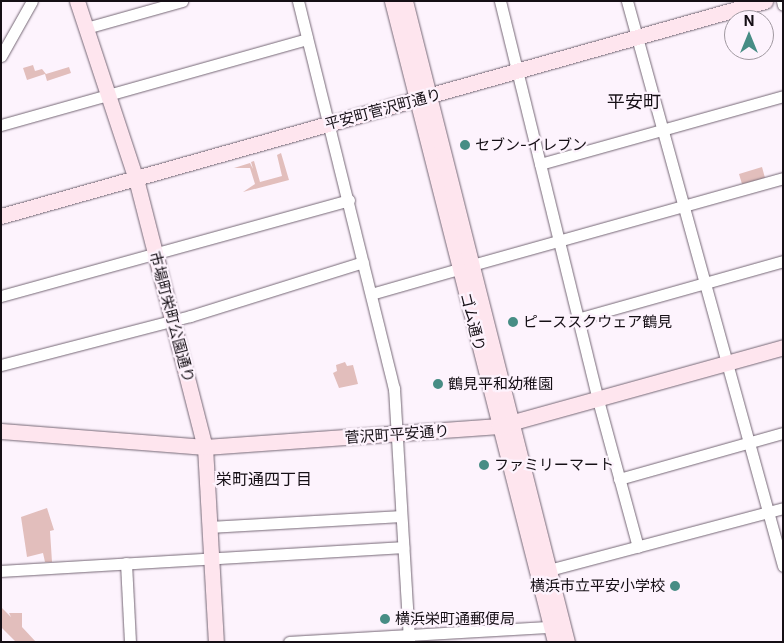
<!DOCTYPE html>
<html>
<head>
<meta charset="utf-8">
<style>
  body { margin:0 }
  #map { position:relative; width:784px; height:643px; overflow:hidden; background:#fdf3fd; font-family:Inter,"Noto Sans JP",sans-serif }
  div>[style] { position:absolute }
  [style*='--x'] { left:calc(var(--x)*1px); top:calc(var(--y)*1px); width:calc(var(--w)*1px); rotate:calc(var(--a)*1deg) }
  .green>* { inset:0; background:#e2bebc }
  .roads { filter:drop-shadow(0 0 1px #756775) drop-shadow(0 0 1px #756775) }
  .street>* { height:11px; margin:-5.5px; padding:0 5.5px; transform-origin:5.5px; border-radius:5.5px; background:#fff }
  .secondary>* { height:15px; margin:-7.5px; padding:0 7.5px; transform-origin:7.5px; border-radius:7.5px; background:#fee5ee }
  .dots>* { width:14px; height:14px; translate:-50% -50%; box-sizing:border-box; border:2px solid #fdf3fd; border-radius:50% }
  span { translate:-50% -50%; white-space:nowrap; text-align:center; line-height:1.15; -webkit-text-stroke:4.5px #fdf3fd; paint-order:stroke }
  .street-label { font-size:15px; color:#150f15 }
  .poi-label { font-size:15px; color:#150f15 }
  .left { translate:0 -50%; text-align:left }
  .right { translate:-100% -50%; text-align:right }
  .neighbourhood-label { font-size:16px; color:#150f15 }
  .quarter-label { font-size:18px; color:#150f15 }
  .frame { position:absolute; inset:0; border:2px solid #150f15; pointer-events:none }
  .north { position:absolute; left:724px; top:10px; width:50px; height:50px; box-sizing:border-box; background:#fdf3fd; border:1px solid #a098a0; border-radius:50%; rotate:0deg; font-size:14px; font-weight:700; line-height:20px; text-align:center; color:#150f15 }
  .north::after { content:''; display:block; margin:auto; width:18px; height:22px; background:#478d85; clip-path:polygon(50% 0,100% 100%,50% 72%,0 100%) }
</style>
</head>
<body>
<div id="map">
  <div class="green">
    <i style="clip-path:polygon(33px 65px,35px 71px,42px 69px,46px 74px,69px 67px,71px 73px,47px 81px,45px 74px,27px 80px,23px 68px)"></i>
    <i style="clip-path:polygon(281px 153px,289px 180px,243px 192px,255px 184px,250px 168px,234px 168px,250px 163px,253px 169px,251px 162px,254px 161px,260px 182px,282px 176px,277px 155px)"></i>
    <i style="clip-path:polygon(762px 167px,765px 178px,742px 184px,739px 174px)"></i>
    <i style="clip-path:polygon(345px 362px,347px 366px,353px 365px,358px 384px,339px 388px,333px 373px,337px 371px,336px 365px)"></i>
    <i style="clip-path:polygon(47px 508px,54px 530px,50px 531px,52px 562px,45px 562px,43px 553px,27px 557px,21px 517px)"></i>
    <i style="clip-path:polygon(1px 607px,11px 617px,9px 613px,22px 613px,22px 627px,36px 642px,16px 642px,1px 627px)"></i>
  </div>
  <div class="roads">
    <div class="street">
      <i style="--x:298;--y:1;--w:399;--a:76.1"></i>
      <i style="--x:394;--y:388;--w:254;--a:86.6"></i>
      <i style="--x:500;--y:1;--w:411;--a:76.2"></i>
      <i style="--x:598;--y:400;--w:152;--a:74.8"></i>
      <i style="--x:627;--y:1;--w:586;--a:74.56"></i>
      <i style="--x:782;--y:1;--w:4;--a:76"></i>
      <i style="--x:86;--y:28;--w:100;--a:-15.7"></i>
      <i style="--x:1;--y:56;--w:63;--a:-60.6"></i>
      <i style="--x:1;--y:125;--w:318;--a:-15.7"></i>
      <i style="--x:540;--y:164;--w:252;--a:-15.6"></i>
      <i style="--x:472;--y:265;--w:323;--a:-15.6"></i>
      <i style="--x:371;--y:294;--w:91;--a:-15.9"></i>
      <i style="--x:1;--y:296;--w:361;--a:-15.4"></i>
      <i style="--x:577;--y:319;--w:214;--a:-15.7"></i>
      <i style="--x:1;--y:365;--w:195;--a:-14.5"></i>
      <i style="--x:190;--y:316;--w:181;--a:-17.3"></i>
      <i style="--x:619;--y:479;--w:170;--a:-15.7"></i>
      <i style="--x:210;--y:527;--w:191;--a:-3.3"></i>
      <i style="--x:126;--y:563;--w:79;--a:87.1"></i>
      <i style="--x:549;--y:570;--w:242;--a:-14.8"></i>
      <i style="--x:1;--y:571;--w:403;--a:-3.4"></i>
      <i style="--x:289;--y:642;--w:262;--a:-3.3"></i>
    </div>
    <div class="secondary">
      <i style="--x:77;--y:1;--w:188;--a:71.7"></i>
      <i style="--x:136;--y:179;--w:277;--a:75.6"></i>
      <i style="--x:205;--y:447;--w:195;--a:86.8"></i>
      <i style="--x:392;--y:1;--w:661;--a:75.73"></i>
      <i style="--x:405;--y:1;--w:661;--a:75.82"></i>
      <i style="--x:1;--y:216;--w:794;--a:-15.72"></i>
      <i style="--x:1;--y:431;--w:205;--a:4.5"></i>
      <i style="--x:205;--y:447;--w:295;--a:-4.1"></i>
      <i style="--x:499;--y:426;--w:295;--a:-15.5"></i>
    </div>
  </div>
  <div class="dots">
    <i style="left:465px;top:145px;background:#478d85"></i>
    <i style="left:513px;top:322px;background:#478d85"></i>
    <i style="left:438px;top:384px;background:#478d85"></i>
    <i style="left:484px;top:465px;background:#478d85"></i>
    <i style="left:675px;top:586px;background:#478d85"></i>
    <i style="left:385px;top:619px;background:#478d85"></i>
  </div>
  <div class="street-label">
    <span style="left:383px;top:109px;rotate:-15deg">平安町菅沢町通り</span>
    <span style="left:172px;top:317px;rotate:75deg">市場町栄町公園通り</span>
    <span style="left:473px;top:322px;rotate:76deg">ゴム通り</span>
    <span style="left:397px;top:434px;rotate:-4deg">菅沢町平安通り</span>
  </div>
  <div class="poi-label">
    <span class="left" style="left:475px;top:145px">セブン-イレブン</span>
    <span class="left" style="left:523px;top:322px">ピーススクウェア鶴見</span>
    <span class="left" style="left:448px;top:384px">鶴見平和幼稚園</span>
    <span class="left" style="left:494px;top:465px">ファミリーマート</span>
    <span class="right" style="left:665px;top:586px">横浜市立平安小学校</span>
    <span class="left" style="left:395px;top:619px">横浜栄町通郵便局</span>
  </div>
  <div class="neighbourhood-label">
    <span style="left:264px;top:479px">栄町通四丁目</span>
  </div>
  <div class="quarter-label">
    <span style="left:634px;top:102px">平安町</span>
  </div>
  <div class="frame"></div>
  <div class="north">N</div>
</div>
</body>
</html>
